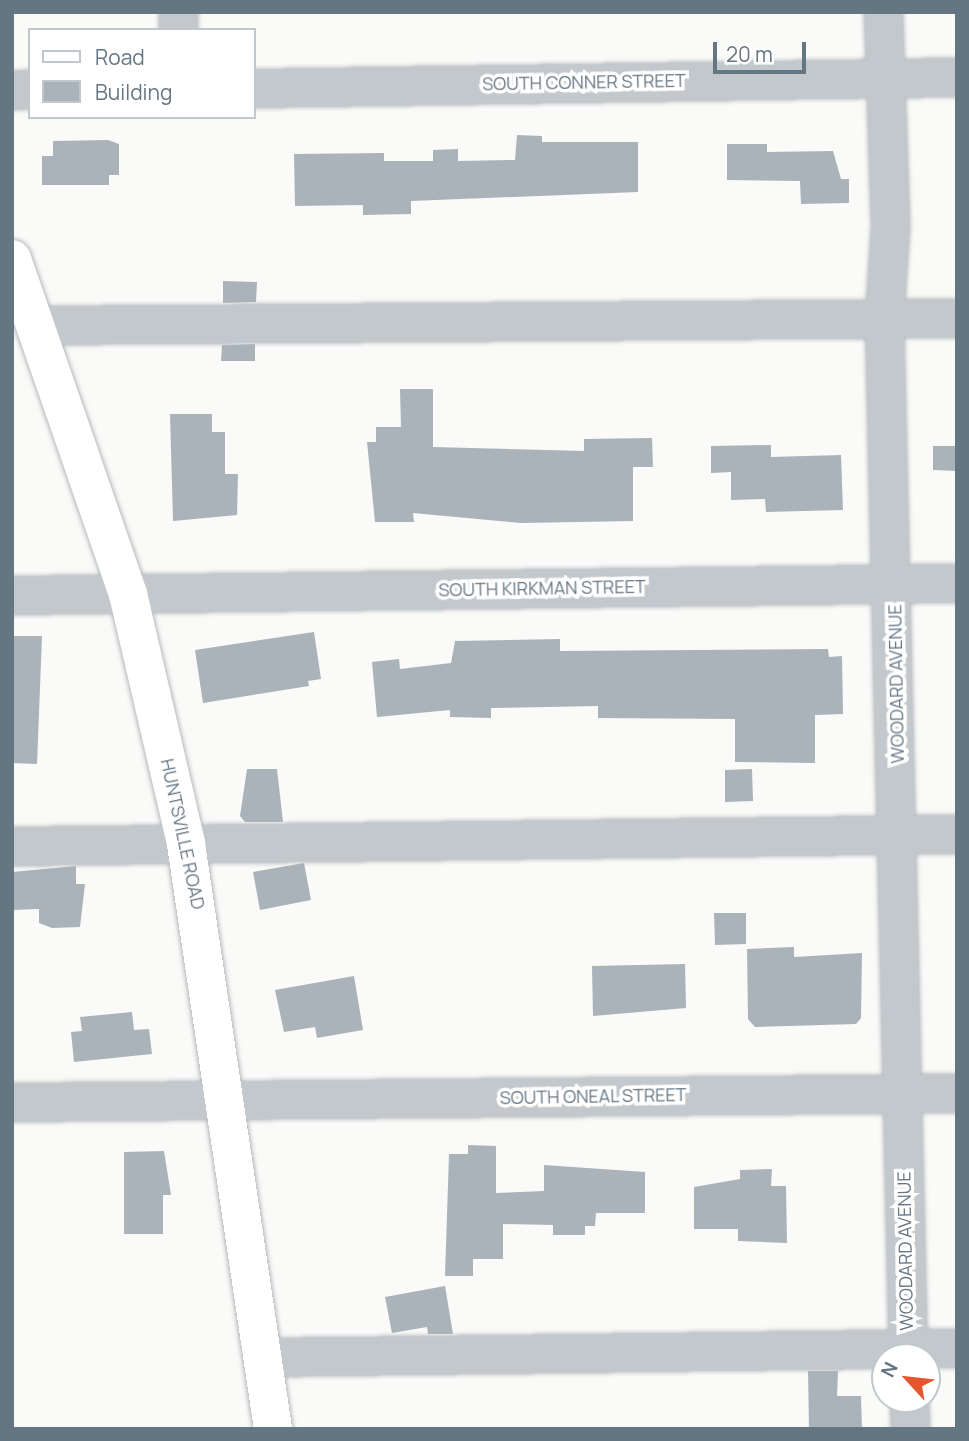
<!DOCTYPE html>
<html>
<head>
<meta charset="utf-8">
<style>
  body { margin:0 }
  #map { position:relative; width:969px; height:1441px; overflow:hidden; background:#fafaf8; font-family:Manrope,sans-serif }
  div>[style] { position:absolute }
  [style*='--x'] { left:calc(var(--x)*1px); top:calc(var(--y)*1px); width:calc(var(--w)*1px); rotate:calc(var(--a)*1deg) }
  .building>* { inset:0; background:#aab3b9 }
  .roads { filter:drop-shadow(0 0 2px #b5babe) drop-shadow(0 0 2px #b5babe) }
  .minor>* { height:37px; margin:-18.5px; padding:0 18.5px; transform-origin:18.5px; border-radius:18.5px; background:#c3c8cc }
  .major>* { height:38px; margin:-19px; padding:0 19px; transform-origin:19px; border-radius:19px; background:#fff }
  span { translate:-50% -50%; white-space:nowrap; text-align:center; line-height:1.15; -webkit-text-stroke:7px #fff; paint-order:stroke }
  .street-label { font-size:18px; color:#657683 }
  .frame { position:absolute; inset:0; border:14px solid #657683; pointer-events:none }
  .legend { position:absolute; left:28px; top:28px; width:228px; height:91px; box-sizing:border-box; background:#fff; border:2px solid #c1c8cd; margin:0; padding:9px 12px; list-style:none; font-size:21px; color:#657683 }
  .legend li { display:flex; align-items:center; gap:14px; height:35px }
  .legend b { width:35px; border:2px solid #c1c8cd }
  .north { position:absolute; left:871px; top:1343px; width:70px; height:70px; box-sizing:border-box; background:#fff; border:2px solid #c1c8cd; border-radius:50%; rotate:297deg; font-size:19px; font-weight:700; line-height:28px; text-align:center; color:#657683 }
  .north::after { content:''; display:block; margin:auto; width:24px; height:32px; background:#e4572e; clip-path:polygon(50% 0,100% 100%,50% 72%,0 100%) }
  .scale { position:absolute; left:713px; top:42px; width:93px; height:32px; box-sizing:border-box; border:4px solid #657683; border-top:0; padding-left:9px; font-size:21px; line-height:24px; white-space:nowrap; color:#657683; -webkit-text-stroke:5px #fff; paint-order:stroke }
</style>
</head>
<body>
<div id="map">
  <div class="building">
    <i style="clip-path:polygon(517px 135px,542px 136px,542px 142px,638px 142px,638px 192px,411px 201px,411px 214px,363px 215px,363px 205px,295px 206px,294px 154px,384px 153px,384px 161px,433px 161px,433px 150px,458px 149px,458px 161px,515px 160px)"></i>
    <i style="clip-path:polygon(108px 140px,119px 144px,119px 175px,109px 175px,109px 185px,42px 185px,42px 156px,53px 156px,53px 141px)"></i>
    <i style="clip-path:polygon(727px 144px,767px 144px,767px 152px,833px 151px,841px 179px,849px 179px,849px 203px,801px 204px,800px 181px,727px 180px)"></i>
    <i style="clip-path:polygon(223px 281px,257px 282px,256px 302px,223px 303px)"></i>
    <i style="clip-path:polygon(255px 344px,255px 361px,221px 361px,222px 345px)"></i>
    <i style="clip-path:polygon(400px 389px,433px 389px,433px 447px,584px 451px,584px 439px,652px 438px,653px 467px,633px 467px,633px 521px,521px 523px,413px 513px,414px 522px,375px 522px,367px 442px,376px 442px,376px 427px,401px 427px)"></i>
    <i style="clip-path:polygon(170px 414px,212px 414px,212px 432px,225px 432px,225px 474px,238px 474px,237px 515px,173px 521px)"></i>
    <i style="clip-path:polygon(771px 445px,771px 457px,841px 455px,843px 510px,766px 512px,765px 499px,731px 500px,731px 472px,711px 473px,711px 446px)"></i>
    <i style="clip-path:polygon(933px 446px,957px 446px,957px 471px,933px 470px)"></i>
    <i style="clip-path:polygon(314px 632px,321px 679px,308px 681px,309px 686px,203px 703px,195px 650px)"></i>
    <i style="clip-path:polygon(12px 636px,42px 636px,37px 764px,12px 763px)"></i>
    <i style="clip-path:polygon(560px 639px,560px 651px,828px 649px,829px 657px,842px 656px,843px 714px,815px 715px,815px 763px,735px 762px,735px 719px,598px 718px,598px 706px,491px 708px,491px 718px,450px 717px,450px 710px,377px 717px,372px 662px,399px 659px,400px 669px,451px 663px,455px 641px)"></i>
    <i style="clip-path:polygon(247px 769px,277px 769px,283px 822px,245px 822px,240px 816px)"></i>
    <i style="clip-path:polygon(752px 769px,753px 801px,725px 802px,725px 770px)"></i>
    <i style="clip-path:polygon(304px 863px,311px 900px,260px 910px,253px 872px)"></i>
    <i style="clip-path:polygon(76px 866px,76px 884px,85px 884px,80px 927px,52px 928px,39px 923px,39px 909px,12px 910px,12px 872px)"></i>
    <i style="clip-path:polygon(714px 913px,746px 913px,746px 944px,715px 945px)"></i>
    <i style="clip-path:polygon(794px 947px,794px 957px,862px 953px,861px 1018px,856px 1024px,755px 1027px,748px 1019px,747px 949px)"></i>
    <i style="clip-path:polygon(685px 964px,686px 1008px,593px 1016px,592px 966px)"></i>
    <i style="clip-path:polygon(354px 976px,363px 1030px,317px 1038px,315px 1027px,284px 1032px,275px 990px)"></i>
    <i style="clip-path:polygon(132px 1012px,134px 1030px,149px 1029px,152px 1054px,74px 1062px,71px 1032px,82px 1031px,80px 1017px)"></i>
    <i style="clip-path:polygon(468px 1145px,496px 1146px,496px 1193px,544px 1191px,544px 1165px,645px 1172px,645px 1213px,596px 1213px,595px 1226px,585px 1226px,585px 1235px,553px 1235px,553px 1225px,503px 1224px,503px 1259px,473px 1259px,473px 1276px,445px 1276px,449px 1154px,468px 1154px)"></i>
    <i style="clip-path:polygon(164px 1151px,171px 1195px,163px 1195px,163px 1234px,124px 1234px,124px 1152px)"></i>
    <i style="clip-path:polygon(772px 1169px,771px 1186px,786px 1186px,787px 1243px,738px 1241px,738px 1229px,694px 1229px,694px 1187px,740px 1179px,740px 1170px)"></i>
    <i style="clip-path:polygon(445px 1286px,453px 1334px,428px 1334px,427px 1327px,392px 1333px,385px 1297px)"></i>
    <i style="clip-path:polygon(808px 1371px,838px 1371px,837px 1396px,861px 1396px,862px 1429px,809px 1429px)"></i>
  </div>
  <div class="roads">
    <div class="minor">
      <i style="--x:178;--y:12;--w:18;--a:90"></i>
      <i style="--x:883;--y:12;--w:215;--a:88.1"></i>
      <i style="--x:890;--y:227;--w:92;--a:93.7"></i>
      <i style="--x:884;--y:319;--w:1038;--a:88.68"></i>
      <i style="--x:254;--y:88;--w:703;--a:-0.9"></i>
      <i style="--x:12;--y:90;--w:18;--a:-3"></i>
      <i style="--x:37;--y:325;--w:920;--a:-0.44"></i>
      <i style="--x:12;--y:595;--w:945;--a:-0.73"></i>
      <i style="--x:12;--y:846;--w:945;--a:-0.73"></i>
      <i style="--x:12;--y:1102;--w:945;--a:-0.55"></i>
      <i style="--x:263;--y:1357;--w:694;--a:-0.74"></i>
      <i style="--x:909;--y:1399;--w:30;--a:88"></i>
    </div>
    <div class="major">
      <i style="--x:12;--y:259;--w:355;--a:70.9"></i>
      <i style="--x:128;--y:594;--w:257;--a:76.9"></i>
      <i style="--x:186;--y:844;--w:591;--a:81.54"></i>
    </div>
  </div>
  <div class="street-label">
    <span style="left:584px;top:82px;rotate:-1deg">SOUTH CONNER STREET</span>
    <span style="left:542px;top:588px;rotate:-1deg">SOUTH KIRKMAN STREET</span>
    <span style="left:896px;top:684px;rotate:-91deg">WOODARD AVENUE</span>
    <span style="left:183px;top:834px;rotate:78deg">HUNTSVILLE ROAD</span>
    <span style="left:593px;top:1096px;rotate:-1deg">SOUTH ONEAL STREET</span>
    <span style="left:905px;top:1251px;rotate:-91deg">WOODARD AVENUE</span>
  </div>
  <div class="frame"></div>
  <ul class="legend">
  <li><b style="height:9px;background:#fff"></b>Road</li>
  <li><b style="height:19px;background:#aab3b9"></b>Building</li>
  </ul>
  <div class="north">N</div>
  <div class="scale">20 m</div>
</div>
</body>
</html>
